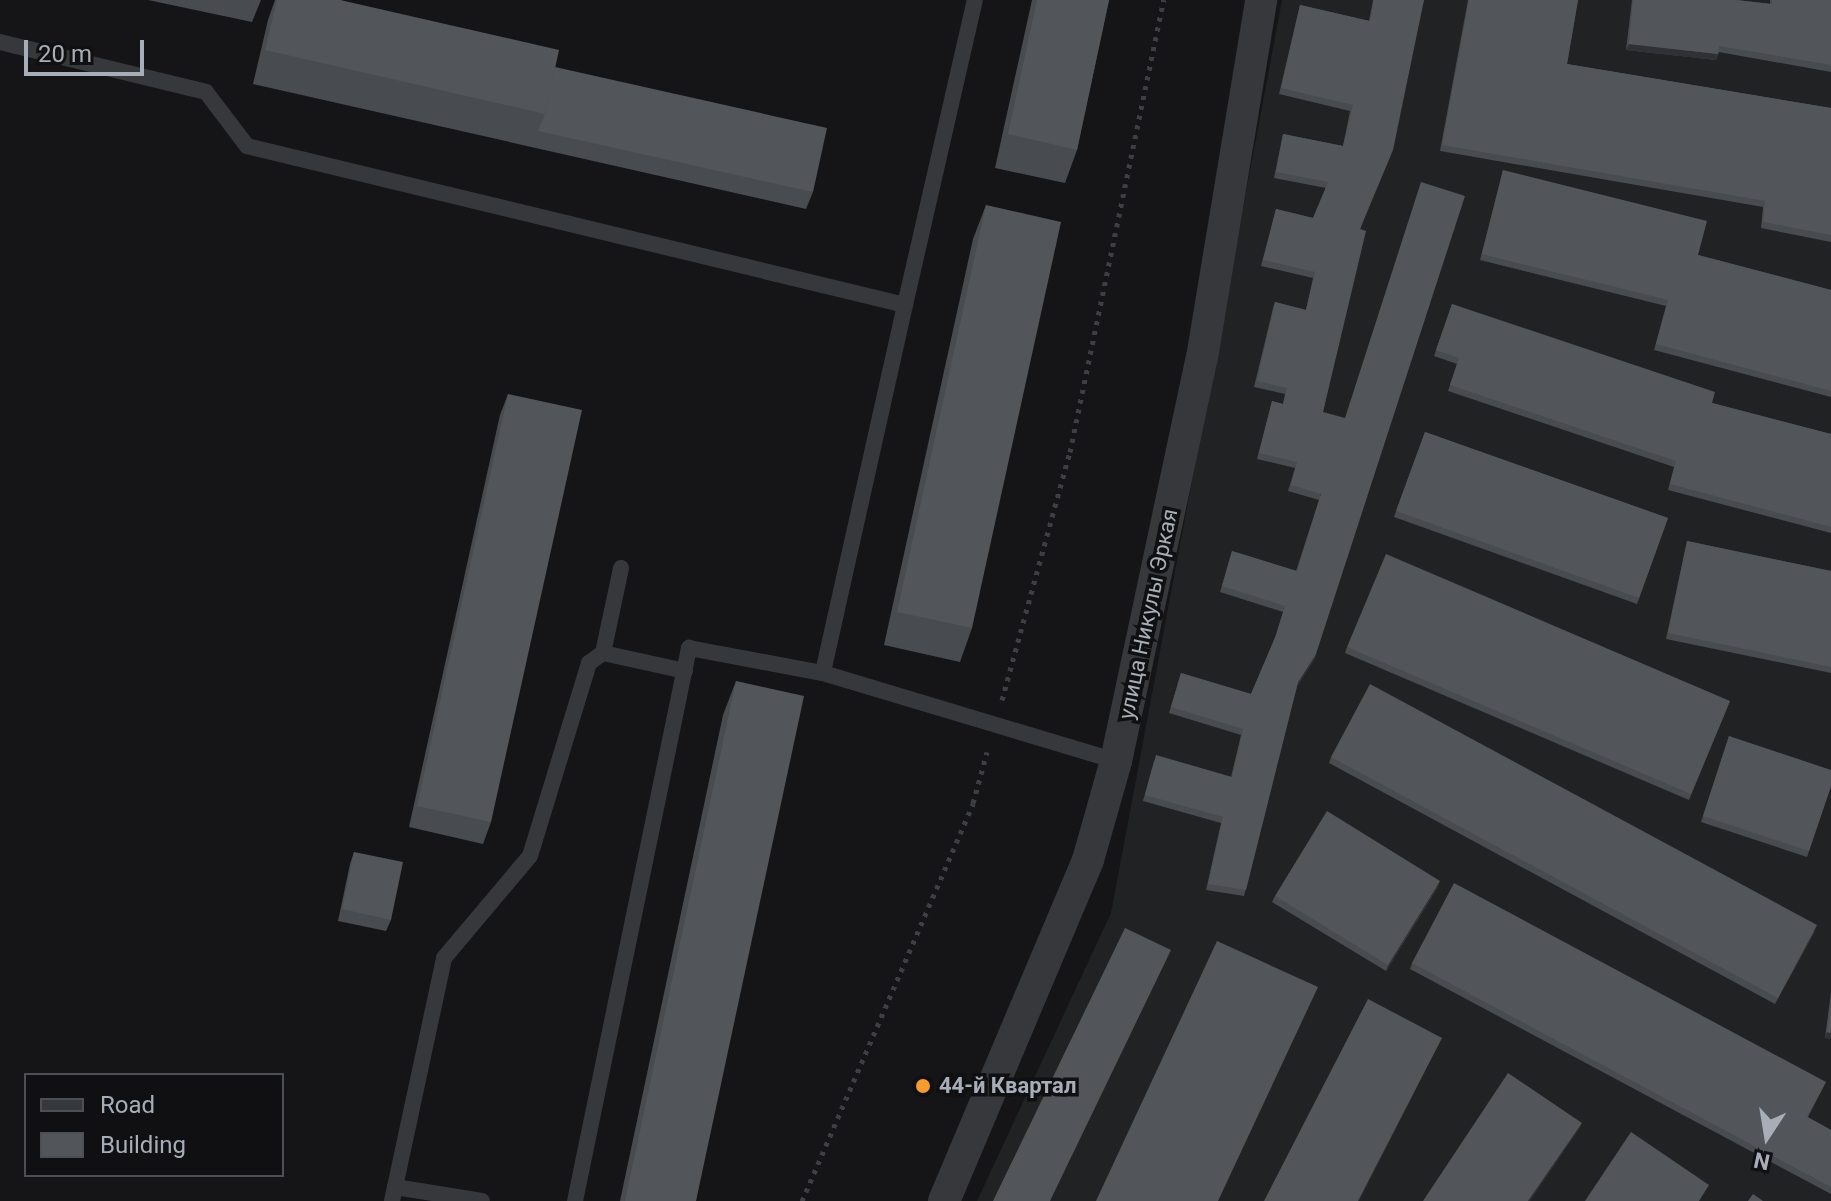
<!DOCTYPE html>
<html>
<head>
<meta charset="utf-8">
<style>
  body { margin:0 }
  #map { position:relative; width:1831px; height:1201px; overflow:hidden; background:#151517; font-family:Roboto,sans-serif }
  div>[style] { position:absolute }
  [style*='--x'] { left:calc(var(--x)*1px); top:calc(var(--y)*1px); width:calc(var(--w)*1px); rotate:calc(var(--a)*1deg) }
  .built>* { inset:0; background:#212224 }
  .path>* { height:5px; margin-top:-2.5px; transform-origin:0; background:repeating-linear-gradient(90deg,#3c3f43 0 4px,transparent 0 10px) }
  .lane>* { height:16px; margin:-8px; padding:0 8px; transform-origin:8px; border-radius:8px; background:#36383c }
  .street>* { height:32px; margin:-16px; padding:0 16px; transform-origin:16px; border-radius:16px; background:#36383c }
  .wall>* { inset:0; background:#484b4f }
  .shaded-wall>* { inset:0; background:#2f3134 }
  .building>* { inset:0; background:#52565a }
  .dots>* { width:22px; height:22px; translate:-50% -50%; box-sizing:border-box; border:4px solid #101012; border-radius:50% }
  span { translate:-50% -50%; white-space:nowrap; text-align:center; line-height:1.15; -webkit-text-stroke:7px #101012; paint-order:stroke }
  .street-label { font-size:22px; color:#a7aeb8 }
  .poi-label { font-size:22px; color:#a7aeb8; font-weight:700 }
  .left { translate:0 -50%; text-align:left }
  .legend { position:absolute; left:24px; top:1073px; width:260px; height:104px; box-sizing:border-box; background:#101012; border:2px solid #4c4f54; margin:0; padding:10px 14px; list-style:none; font-size:24px; color:#a7aeb8 }
  .legend li { display:flex; align-items:center; gap:16px; height:40px }
  .legend b { width:40px; border:2px solid #4c4f54 }
  .north { position:absolute; left:1727px; top:1097px; width:80px; height:80px; -webkit-text-stroke:6px #101012; paint-order:stroke; rotate:192deg; font-size:22px; font-weight:700; line-height:32px; text-align:center; color:#a7aeb8 }
  .north::after { content:''; display:block; margin:auto; width:28px; height:36px; background:#a7aeb8; clip-path:polygon(50% 0,100% 100%,50% 72%,0 100%) }
  .scale { position:absolute; left:24px; top:40px; width:120px; height:36px; box-sizing:border-box; border:4px solid #a7aeb8; border-top:0; padding-left:10px; font-size:24px; line-height:28px; white-space:nowrap; color:#a7aeb8; -webkit-text-stroke:6px #101012; paint-order:stroke }
</style>
</head>
<body>
<div id="map">
  <div class="built">
    <i style="clip-path:polygon(1282px 0,1831px 0,1831px 1201px,977px 1201px,1111px 913px)"></i>
  </div>
  <div class="path">
    <i style="--x:1002;--y:700;--w:257;--a:-74.7"></i>
    <i style="--x:1070;--y:452;--w:462;--a:-78.3"></i>
    <i style="--x:802;--y:1201;--w:433;--a:-66.7"></i>
    <i style="--x:973;--y:803;--w:53;--a:-74.6"></i>
  </div>
  <div class="lane">
    <i style="--x:0;--y:42;--w:212;--a:13.6"></i>
    <i style="--x:206;--y:92;--w:68;--a:52.8"></i>
    <i style="--x:247;--y:146;--w:677;--a:13.58"></i>
    <i style="--x:905;--y:305;--w:377;--a:102.6"></i>
    <i style="--x:905;--y:305;--w:313;--a:-77.1"></i>
    <i style="--x:603;--y:653;--w:87;--a:-78"></i>
    <i style="--x:395;--y:1187;--w:234;--a:-77.9"></i>
    <i style="--x:444;--y:958;--w:133;--a:-49.9"></i>
    <i style="--x:530;--y:856;--w:202;--a:-73"></i>
    <i style="--x:589;--y:663;--w:17;--a:-36"></i>
    <i style="--x:603;--y:653;--w:84;--a:12.4"></i>
    <i style="--x:392;--y:1201;--w:14;--a:-78"></i>
    <i style="--x:395;--y:1187;--w:88;--a:9.1"></i>
    <i style="--x:575;--y:1201;--w:565;--a:-78.35"></i>
    <i style="--x:689;--y:648;--w:136;--a:10.6"></i>
    <i style="--x:823;--y:673;--w:306;--a:16.7"></i>
  </div>
  <div class="street">
    <i style="--x:944;--y:1201;--w:370;--a:-67.1"></i>
    <i style="--x:1088;--y:860;--w:103;--a:-74.2"></i>
    <i style="--x:1116;--y:761;--w:412;--a:-78"></i>
    <i style="--x:1202;--y:358;--w:363;--a:-80.6"></i>
  </div>
  <div class="wall">
    <i style="clip-path:polygon(148px 0,261px 0,252px 22px)"></i>
    <i style="clip-path:polygon(275px 0,340px 0,555px 67px,813px 192px,806px 209px,253px 84px,268px 20px)"></i>
    <i style="clip-path:polygon(1032px 0,1109px 0,1077px 150px,1065px 183px,995px 168px)"></i>
    <i style="clip-path:polygon(1373px 0,1424px 0,1360px 230px,1323px 412px,1316px 654px,1314px 660px,1297px 686px,1244px 896px,1206px 890px,1221px 823px,1143px 801px,1154px 761px,1231px 777px,1241px 735px,1169px 713px,1181px 673px,1251px 694px,1275px 638px,1283px 612px,1220px 592px,1232px 551px,1296px 571px,1319px 500px,1288px 491px,1295px 468px,1257px 459px,1272px 401px,1283px 404px,1285px 394px,1254px 387px,1273px 308px,1275px 302px,1306px 310px,1313px 278px,1261px 266px,1276px 209px,1313px 218px,1326px 188px,1274px 178px,1283px 134px,1343px 146px,1350px 111px,1279px 94px,1300px 5px,1369px 21px)"></i>
    <i style="clip-path:polygon(1468px 0,1578px 0,1567px 64px,1831px 108px,1831px 242px,1761px 228px,1763px 207px,1440px 151px)"></i>
    <i style="clip-path:polygon(1632px 0,1736px 0,1770px 4px,1770px 0,1831px 0,1831px 72px,1719px 52px,1716px 60px,1626px 50px)"></i>
    <i style="clip-path:polygon(1503px 170px,1698px 255px,1831px 290px,1831px 397px,1654px 350px,1666px 306px,1480px 260px)"></i>
    <i style="clip-path:polygon(986px 205px,972px 628px,960px 662px,884px 645px,973px 239px)"></i>
    <i style="clip-path:polygon(1452px 304px,1712px 403px,1831px 434px,1831px 533px,1668px 490px,1674px 467px,1448px 391px,1457px 364px,1434px 356px)"></i>
    <i style="clip-path:polygon(508px 394px,491px 822px,483px 844px,409px 827px,500px 415px)"></i>
    <i style="clip-path:polygon(1425px 432px,1668px 518px,1637px 604px,1394px 517px)"></i>
    <i style="clip-path:polygon(1687px 541px,1831px 571px,1831px 673px,1666px 639px)"></i>
    <i style="clip-path:polygon(1347px 647px,1730px 701px,1689px 800px,1345px 653px)"></i>
    <i style="clip-path:polygon(736px 681px,696px 1201px,620px 1201px,723px 715px)"></i>
    <i style="clip-path:polygon(1729px 736px,1831px 786px,1807px 857px,1701px 822px)"></i>
    <i style="clip-path:polygon(1331px 757px,1815px 931px,1775px 1004px,1329px 763px)"></i>
    <i style="clip-path:polygon(354px 852px,391px 920px,386px 931px,338px 921px,350px 864px)"></i>
    <i style="clip-path:polygon(1438px 887px,1386px 971px,1272px 902px,1275px 896px)"></i>
    <i style="clip-path:polygon(1412px 963px,1826px 1082px,1808px 1117px,1831px 1130px,1831px 1194px,1410px 969px)"></i>
    <i style="clip-path:polygon(1831px 992px,1831px 1039px,1825px 1038px)"></i>
  </div>
  <div class="shaded-wall">
    <i style="clip-path:polygon(1629px 44px,1718px 54px,1716px 60px,1626px 50px)"></i>
    <i style="clip-path:polygon(1316px 654px,1314px 660px,1296px 688px,1298px 682px)"></i>
    <i style="clip-path:polygon(1440px 881px,1438px 887px,1386px 971px,1388px 965px)"></i>
    <i style="clip-path:polygon(1817px 925px,1815px 931px,1775px 1004px,1778px 998px)"></i>
    <i style="clip-path:polygon(1827px 1032px,1831px 1033px,1831px 1039px,1825px 1038px)"></i>
    <i style="clip-path:polygon(1442px 1038px,1359px 1201px,1358px 1201px)"></i>
    <i style="clip-path:polygon(1582px 1123px,1579px 1129px,1530px 1201px,1528px 1201px)"></i>
  </div>
  <div class="building">
    <i style="clip-path:polygon(277px 0,340px 0,559px 50px,545px 114px,265px 50px)"></i>
    <i style="clip-path:polygon(1037px 0,1109px 0,1077px 150px,1008px 134px)"></i>
    <i style="clip-path:polygon(1374px 0,1424px 0,1393px 150px,1360px 229px,1366px 231px,1323px 412px,1345px 418px,1421px 182px,1465px 196px,1316px 654px,1298px 682px,1246px 890px,1208px 884px,1223px 817px,1145px 795px,1156px 755px,1232px 777px,1243px 729px,1171px 707px,1181px 673px,1251px 694px,1276px 635px,1285px 606px,1222px 586px,1232px 551px,1297px 571px,1321px 494px,1291px 485px,1297px 462px,1259px 453px,1272px 401px,1283px 404px,1287px 388px,1257px 381px,1275px 302px,1306px 310px,1315px 272px,1263px 260px,1276px 209px,1313px 218px,1328px 182px,1276px 172px,1283px 134px,1343px 146px,1353px 105px,1281px 88px,1300px 5px,1370px 21px)"></i>
    <i style="clip-path:polygon(1469px 0,1578px 0,1567px 64px,1831px 108px,1831px 235px,1763px 222px,1765px 201px,1442px 145px)"></i>
    <i style="clip-path:polygon(1633px 0,1736px 0,1772px 4px,1772px 0,1831px 0,1831px 65px,1719px 46px,1718px 54px,1629px 44px)"></i>
    <i style="clip-path:polygon(555px 67px,827px 128px,813px 192px,538px 131px,545px 114px)"></i>
    <i style="clip-path:polygon(1503px 170px,1707px 221px,1698px 255px,1831px 290px,1831px 391px,1656px 344px,1668px 300px,1482px 254px)"></i>
    <i style="clip-path:polygon(986px 205px,1061px 222px,972px 628px,897px 612px)"></i>
    <i style="clip-path:polygon(1452px 304px,1715px 392px,1712px 403px,1831px 434px,1831px 527px,1670px 484px,1676px 461px,1450px 385px,1459px 358px,1436px 350px)"></i>
    <i style="clip-path:polygon(508px 394px,582px 410px,491px 822px,417px 806px)"></i>
    <i style="clip-path:polygon(1425px 432px,1668px 518px,1639px 598px,1396px 511px)"></i>
    <i style="clip-path:polygon(1687px 541px,1831px 571px,1831px 667px,1668px 633px)"></i>
    <i style="clip-path:polygon(1386px 554px,1730px 701px,1691px 794px,1347px 647px)"></i>
    <i style="clip-path:polygon(736px 681px,804px 696px,696px 1201px,625px 1201px)"></i>
    <i style="clip-path:polygon(1370px 684px,1817px 925px,1778px 998px,1331px 757px)"></i>
    <i style="clip-path:polygon(1729px 736px,1831px 770px,1831px 786px,1809px 851px,1703px 816px)"></i>
    <i style="clip-path:polygon(1327px 811px,1440px 881px,1388px 965px,1275px 896px)"></i>
    <i style="clip-path:polygon(354px 852px,403px 862px,391px 920px,342px 909px)"></i>
    <i style="clip-path:polygon(1454px 883px,1826px 1082px,1807px 1117px,1831px 1130px,1831px 1187px,1412px 963px)"></i>
    <i style="clip-path:polygon(1125px 928px,1171px 950px,1050px 1201px,993px 1201px)"></i>
    <i style="clip-path:polygon(1217px 941px,1318px 987px,1218px 1201px,1096px 1201px)"></i>
    <i style="clip-path:polygon(1368px 999px,1442px 1038px,1358px 1201px,1264px 1201px)"></i>
    <i style="clip-path:polygon(1831px 1002px,1831px 1033px,1827px 1032px)"></i>
    <i style="clip-path:polygon(1508px 1073px,1582px 1123px,1528px 1201px,1423px 1201px)"></i>
    <i style="clip-path:polygon(1631px 1132px,1709px 1185px,1699px 1201px,1585px 1201px)"></i>
    <i style="clip-path:polygon(1753px 1194px,1763px 1201px,1748px 1201px)"></i>
  </div>
  <div class="dots">
    <i style="left:923px;top:1086px;background:#f59b30"></i>
  </div>
  <div class="street-label">
    <span style="left:1148px;top:614px;rotate:-78deg">улица Никулы Эркая</span>
  </div>
  <div class="poi-label">
    <span class="left" style="left:939px;top:1086px">44-й Квартал</span>
  </div>
  <ul class="legend">
  <li><b style="height:10px;background:#36383c"></b>Road</li>
  <li><b style="height:22px;background:#52565a"></b>Building</li>
  </ul>
  <div class="north">N</div>
  <div class="scale">20 m</div>
</div>
</body>
</html>
